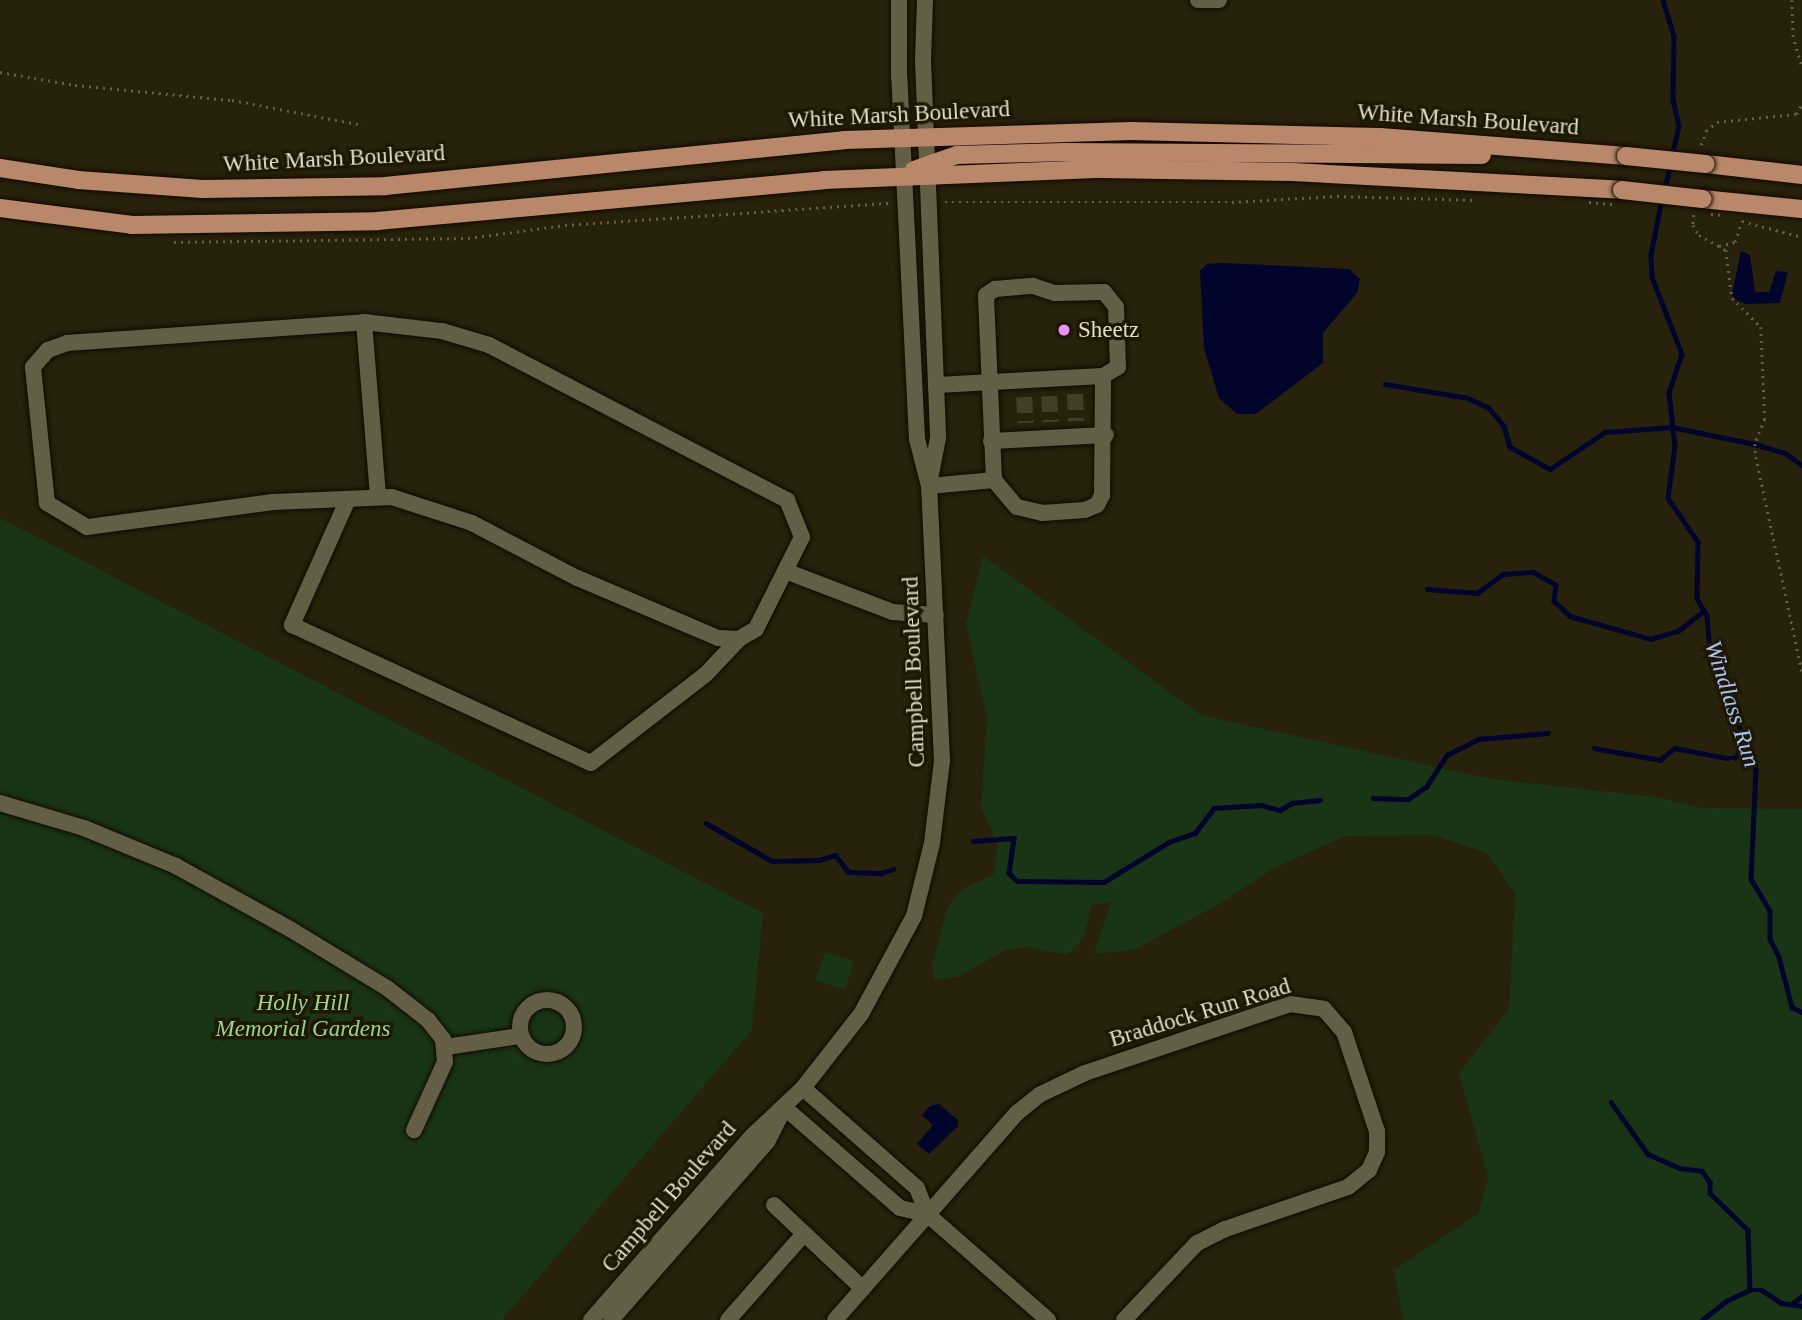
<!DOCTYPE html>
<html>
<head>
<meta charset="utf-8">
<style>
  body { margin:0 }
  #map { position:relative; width:1802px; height:1320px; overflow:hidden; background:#28210b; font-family:Georgia,serif }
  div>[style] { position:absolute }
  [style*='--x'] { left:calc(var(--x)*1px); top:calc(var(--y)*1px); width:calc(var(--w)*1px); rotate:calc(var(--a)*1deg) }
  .green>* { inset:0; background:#193515 }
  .water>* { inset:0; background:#01052c }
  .stream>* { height:4.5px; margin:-2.25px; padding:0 2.25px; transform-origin:2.25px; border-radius:2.25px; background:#01052c }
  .minor-tunnel>* { height:16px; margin-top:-8px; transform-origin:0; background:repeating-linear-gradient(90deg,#443d28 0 16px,transparent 0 24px) }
  .path>* { height:2.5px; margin-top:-1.25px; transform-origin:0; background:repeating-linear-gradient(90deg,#635d49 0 2px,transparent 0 7px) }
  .roads { filter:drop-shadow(0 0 2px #110a00) drop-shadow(0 0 2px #110a00) }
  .minor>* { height:16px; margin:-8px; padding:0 8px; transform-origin:8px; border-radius:8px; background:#655e46 }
  .minor>.ring { margin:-8px; padding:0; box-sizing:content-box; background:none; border:16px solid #655e46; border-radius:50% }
  .major>* { height:18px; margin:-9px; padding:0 9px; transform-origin:9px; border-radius:9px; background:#b9876a }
  .path-bridge>* { height:2.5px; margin-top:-1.25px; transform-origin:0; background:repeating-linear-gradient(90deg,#635d49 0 2px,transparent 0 7px) }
  .bridges { filter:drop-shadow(0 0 2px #110a00) drop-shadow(0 0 2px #110a00) }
  .major-bridge>* { height:18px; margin:-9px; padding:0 9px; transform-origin:9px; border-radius:9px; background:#b9876a }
  .dots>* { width:19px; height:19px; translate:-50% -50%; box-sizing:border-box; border:4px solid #1e1803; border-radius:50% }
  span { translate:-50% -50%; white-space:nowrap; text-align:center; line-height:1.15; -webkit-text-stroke:7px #1e1803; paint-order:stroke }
  .street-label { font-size:23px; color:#e1ddcf }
  .poi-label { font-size:23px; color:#e1ddcf }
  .left { translate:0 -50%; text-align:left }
  .park-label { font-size:23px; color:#9bd592; font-style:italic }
  .water-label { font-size:24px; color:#a7c2fc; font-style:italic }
</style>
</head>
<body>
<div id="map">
  <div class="green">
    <i style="clip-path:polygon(0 518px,763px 913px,752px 1030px,502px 1320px,0 1320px)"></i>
    <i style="clip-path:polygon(983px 556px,1201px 715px,1491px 779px,1657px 797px,1701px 808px,1802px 809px,1802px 1320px,1403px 1320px,1394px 1270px,1478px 1214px,1488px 1178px,1459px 1073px,1509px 1009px,1515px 893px,1487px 853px,1433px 835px,1345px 836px,1274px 868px,1221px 903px,1134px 950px,1094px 954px,1111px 902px,1092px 905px,1084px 938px,1067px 955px,1027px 947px,1005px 950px,959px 977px,934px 980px,932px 964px,948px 907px,962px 889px,993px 875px,998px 845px,981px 808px,987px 718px,966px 624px)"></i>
    <i style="clip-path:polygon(825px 952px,854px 961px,845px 990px,815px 980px)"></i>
  </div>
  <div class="water">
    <i style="clip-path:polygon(1741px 251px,1750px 255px,1755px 292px,1769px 292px,1776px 271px,1788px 272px,1780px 303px,1746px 304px,1736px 300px,1732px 295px)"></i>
    <i style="clip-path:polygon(1222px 263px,1349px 269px,1360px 279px,1357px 293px,1323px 333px,1323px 363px,1256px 414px,1237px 414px,1219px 398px,1204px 348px,1200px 271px,1207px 264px)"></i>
    <i style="clip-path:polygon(939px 1104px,958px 1120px,958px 1126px,929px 1154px,917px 1144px,933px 1125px,922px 1115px,930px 1106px)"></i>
  </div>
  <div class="stream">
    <i style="--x:1663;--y:0;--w:38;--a:73"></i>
    <i style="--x:1674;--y:36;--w:64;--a:90.9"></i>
    <i style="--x:1673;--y:100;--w:27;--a:77"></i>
    <i style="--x:1679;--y:126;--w:32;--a:103"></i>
    <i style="--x:1664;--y:191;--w:27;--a:-77"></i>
    <i style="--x:1662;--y:199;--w:57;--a:101.1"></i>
    <i style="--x:1651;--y:255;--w:22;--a:87"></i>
    <i style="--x:1652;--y:277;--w:83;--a:68.7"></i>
    <i style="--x:1682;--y:354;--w:41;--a:108.4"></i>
    <i style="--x:1669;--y:393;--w:53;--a:83.5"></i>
    <i style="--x:1675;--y:446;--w:52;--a:97.7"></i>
    <i style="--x:1668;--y:498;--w:53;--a:55.7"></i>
    <i style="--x:1698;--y:542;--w:56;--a:91"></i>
    <i style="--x:1697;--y:598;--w:21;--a:61"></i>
    <i style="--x:1707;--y:616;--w:34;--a:85"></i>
    <i style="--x:1710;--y:650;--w:128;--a:68.9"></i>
    <i style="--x:1756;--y:769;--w:110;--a:92.6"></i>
    <i style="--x:1751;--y:879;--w:37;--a:59"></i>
    <i style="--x:1770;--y:911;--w:28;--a:90"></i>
    <i style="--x:1770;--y:939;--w:20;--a:63"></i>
    <i style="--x:1779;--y:957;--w:52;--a:75.4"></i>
    <i style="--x:1792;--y:1007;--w:11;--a:27"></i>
    <i style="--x:1385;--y:384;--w:84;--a:9.6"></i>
    <i style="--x:1468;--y:398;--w:23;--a:25"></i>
    <i style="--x:1489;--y:408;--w:23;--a:50"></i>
    <i style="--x:1504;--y:426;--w:22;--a:74"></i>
    <i style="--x:1510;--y:447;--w:46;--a:28.8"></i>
    <i style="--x:1550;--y:469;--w:66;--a:-33.9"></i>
    <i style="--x:1605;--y:432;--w:67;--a:-4.3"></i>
    <i style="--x:1672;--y:427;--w:85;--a:11.6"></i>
    <i style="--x:1755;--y:444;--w:31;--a:17"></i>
    <i style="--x:1785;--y:453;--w:21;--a:35"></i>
    <i style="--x:1427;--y:589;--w:50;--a:4.6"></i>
    <i style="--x:1477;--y:593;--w:32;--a:-36"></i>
    <i style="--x:1503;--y:574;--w:30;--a:-4"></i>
    <i style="--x:1533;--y:572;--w:26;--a:29"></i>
    <i style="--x:1556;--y:585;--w:16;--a:97"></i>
    <i style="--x:1554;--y:601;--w:22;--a:43"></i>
    <i style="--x:1570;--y:616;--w:84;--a:15.9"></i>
    <i style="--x:1651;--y:639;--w:28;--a:-17"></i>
    <i style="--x:1678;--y:631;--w:33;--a:-38"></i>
    <i style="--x:1594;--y:748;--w:67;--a:10.3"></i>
    <i style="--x:1660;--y:760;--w:19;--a:-39"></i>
    <i style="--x:1675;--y:748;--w:53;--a:10.9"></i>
    <i style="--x:1727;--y:758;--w:8;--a:0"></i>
    <i style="--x:1735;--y:758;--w:17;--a:-57"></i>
    <i style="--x:1373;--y:798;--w:35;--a:2"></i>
    <i style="--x:1408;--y:799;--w:22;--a:-34"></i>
    <i style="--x:1426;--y:787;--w:38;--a:-57"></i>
    <i style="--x:1447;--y:755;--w:36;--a:-27"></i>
    <i style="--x:1479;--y:739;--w:69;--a:-5"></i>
    <i style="--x:706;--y:823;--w:76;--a:29.9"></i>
    <i style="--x:772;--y:861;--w:47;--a:-1.2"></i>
    <i style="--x:819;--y:860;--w:17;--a:-17"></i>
    <i style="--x:835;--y:855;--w:22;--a:51"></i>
    <i style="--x:849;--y:872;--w:32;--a:2"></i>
    <i style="--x:881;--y:873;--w:13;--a:-18"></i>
    <i style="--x:973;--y:841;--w:41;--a:-4.2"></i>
    <i style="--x:1014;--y:838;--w:35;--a:98"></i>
    <i style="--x:1009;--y:873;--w:11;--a:45"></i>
    <i style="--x:1017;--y:881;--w:87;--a:0.7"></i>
    <i style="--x:1104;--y:882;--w:76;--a:-31.6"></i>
    <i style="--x:1169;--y:842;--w:28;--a:-19"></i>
    <i style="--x:1195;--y:833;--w:31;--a:-53"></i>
    <i style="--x:1214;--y:808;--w:47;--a:-3.7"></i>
    <i style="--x:1261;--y:805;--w:20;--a:15"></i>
    <i style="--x:1280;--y:810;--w:14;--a:-30"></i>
    <i style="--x:1292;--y:803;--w:28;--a:-6"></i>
    <i style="--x:1611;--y:1102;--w:64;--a:54.6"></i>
    <i style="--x:1648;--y:1154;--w:34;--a:24"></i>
    <i style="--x:1679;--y:1168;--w:23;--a:7"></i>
    <i style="--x:1702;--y:1171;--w:14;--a:54"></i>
    <i style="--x:1710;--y:1182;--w:11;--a:90"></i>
    <i style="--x:1710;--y:1193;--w:53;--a:44.2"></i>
    <i style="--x:1748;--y:1230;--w:60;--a:88.1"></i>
    <i style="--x:1793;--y:1303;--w:11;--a:-38"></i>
    <i style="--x:1702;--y:1320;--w:31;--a:-38"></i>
    <i style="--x:1726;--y:1301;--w:26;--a:-25"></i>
    <i style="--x:1750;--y:1290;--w:12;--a:0"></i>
    <i style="--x:1762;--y:1290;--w:23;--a:34"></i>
    <i style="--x:1781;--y:1303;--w:21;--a:8"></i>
  </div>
  <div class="minor-tunnel">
    <i style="--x:1075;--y:394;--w:27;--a:88"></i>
    <i style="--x:1049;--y:396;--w:26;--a:86"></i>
    <i style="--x:1024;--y:397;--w:26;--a:86"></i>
  </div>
  <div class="path">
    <i style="--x:1792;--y:0;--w:35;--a:88"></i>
    <i style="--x:1793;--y:35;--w:33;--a:74"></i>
    <i style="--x:0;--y:72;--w:76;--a:9.8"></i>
    <i style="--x:75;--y:85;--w:158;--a:5.5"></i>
    <i style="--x:232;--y:100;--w:133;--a:10.8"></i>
    <i style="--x:1701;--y:145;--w:15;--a:-70"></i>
    <i style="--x:1706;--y:131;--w:14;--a:-39"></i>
    <i style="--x:1717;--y:122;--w:79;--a:-5.8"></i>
    <i style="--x:1796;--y:114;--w:12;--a:-59"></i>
    <i style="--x:945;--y:202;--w:287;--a:0"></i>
    <i style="--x:1232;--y:202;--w:105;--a:-3.3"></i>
    <i style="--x:1337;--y:196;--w:140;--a:1.6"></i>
    <i style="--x:1694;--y:215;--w:10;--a:96"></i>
    <i style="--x:1693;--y:225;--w:12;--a:59"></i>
    <i style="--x:1699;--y:235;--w:31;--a:29"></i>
    <i style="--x:1726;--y:250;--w:48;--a:82.9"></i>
    <i style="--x:1732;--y:298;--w:41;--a:45"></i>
    <i style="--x:1761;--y:327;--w:92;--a:87.5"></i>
    <i style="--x:1765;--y:419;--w:27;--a:112"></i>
    <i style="--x:1755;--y:444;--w:13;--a:86"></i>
    <i style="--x:1756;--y:457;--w:220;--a:77.9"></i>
    <i style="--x:1742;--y:221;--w:62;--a:14.9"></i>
    <i style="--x:174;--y:242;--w:294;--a:-0.8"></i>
    <i style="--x:468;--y:238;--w:98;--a:-7.6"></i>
    <i style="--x:565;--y:225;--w:326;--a:-3.9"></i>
    <i style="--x:1719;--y:246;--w:16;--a:-14"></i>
    <i style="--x:1735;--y:242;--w:22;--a:-72"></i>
  </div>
  <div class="roads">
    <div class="minor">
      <i style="--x:925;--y:0;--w:61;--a:91.9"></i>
      <i style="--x:923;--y:61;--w:377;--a:87.7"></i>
      <i style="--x:938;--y:438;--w:42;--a:101"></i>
      <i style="--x:1198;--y:0;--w:21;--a:0"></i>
      <i style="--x:364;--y:322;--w:79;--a:6.6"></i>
      <i style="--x:442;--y:331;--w:49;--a:16.6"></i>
      <i style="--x:489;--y:345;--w:336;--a:27.5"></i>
      <i style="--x:787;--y:500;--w:40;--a:68"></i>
      <i style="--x:802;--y:537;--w:103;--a:116.6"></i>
      <i style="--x:756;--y:629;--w:20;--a:150"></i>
      <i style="--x:739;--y:639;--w:21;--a:-177"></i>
      <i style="--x:718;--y:638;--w:153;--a:-156.9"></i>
      <i style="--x:577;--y:578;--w:119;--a:-152.4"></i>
      <i style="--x:472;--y:523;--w:84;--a:-162"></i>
      <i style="--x:392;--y:497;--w:119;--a:177.6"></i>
      <i style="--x:273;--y:502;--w:188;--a:172.3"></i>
      <i style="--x:87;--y:527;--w:47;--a:-149"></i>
      <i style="--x:47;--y:503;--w:137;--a:-95.9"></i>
      <i style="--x:33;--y:367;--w:23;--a:-49"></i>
      <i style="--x:48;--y:350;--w:20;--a:-20"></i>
      <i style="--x:67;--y:343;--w:298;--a:-4"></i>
      <i style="--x:364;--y:322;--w:176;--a:85.4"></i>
      <i style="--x:991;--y:441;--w:115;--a:-3"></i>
      <i style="--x:994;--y:480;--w:185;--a:-92.5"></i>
      <i style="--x:986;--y:295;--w:11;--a:-34"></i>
      <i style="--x:995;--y:289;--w:38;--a:-5"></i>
      <i style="--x:1033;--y:286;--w:23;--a:18"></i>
      <i style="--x:1055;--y:293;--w:49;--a:-1.2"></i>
      <i style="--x:1104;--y:292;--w:19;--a:51"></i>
      <i style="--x:1116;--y:307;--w:60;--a:88.1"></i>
      <i style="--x:1118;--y:367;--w:17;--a:149"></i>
      <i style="--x:929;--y:486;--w:65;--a:-5.3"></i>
      <i style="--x:994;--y:480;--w:35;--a:50"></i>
      <i style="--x:1017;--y:507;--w:26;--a:13"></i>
      <i style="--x:1042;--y:513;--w:43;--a:-4"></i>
      <i style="--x:1085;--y:510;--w:13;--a:-23"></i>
      <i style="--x:1097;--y:505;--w:11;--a:-63"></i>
      <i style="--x:1102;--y:495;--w:119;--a:-89.5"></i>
      <i style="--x:1103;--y:376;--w:167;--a:176.9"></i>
      <i style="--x:348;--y:499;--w:138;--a:114"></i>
      <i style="--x:292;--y:625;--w:329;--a:24.8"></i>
      <i style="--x:591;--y:763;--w:144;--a:-37.7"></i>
      <i style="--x:705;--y:675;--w:50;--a:-46.6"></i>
      <i style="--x:788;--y:572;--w:112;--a:20.9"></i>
      <i style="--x:893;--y:612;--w:43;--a:4"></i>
      <i style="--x:0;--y:803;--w:88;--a:16.6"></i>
      <i style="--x:84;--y:828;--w:100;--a:22.4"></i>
      <i style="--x:176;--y:866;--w:130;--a:28.9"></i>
      <i style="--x:290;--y:929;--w:114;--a:31.3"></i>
      <i style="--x:387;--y:988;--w:52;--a:38"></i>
      <i style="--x:428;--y:1020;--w:24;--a:52"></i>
      <i style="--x:443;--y:1039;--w:23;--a:85"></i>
      <i style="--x:445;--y:1062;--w:75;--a:114.5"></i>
      <i class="ring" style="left:520px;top:1000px;width:38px;height:38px"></i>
      <i style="--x:446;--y:1047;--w:75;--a:-8.5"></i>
      <i style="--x:803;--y:1088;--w:152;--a:41.3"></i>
      <i style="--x:917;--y:1188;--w:28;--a:69"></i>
      <i style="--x:927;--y:1214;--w:161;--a:41.2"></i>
      <i style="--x:785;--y:1108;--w:152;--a:41"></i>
      <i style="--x:900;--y:1208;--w:28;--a:13"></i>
      <i style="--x:774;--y:1205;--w:122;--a:43.3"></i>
      <i style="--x:591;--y:1320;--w:244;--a:-48.8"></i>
      <i style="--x:752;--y:1136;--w:70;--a:-43.3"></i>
      <i style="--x:803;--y:1088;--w:94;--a:-51.9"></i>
      <i style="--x:861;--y:1014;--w:111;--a:-61.6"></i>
      <i style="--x:914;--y:916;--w:75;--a:-76.1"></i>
      <i style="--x:932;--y:843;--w:84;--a:-83.1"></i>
      <i style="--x:942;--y:760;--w:274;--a:-92.7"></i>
      <i style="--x:929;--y:486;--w:49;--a:-104.3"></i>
      <i style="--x:917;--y:439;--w:362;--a:-92.8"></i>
      <i style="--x:899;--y:77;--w:77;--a:-90"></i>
      <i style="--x:611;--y:1320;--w:237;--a:-48.8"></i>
      <i style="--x:767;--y:1142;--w:30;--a:-63"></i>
      <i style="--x:728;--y:1320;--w:113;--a:-48.6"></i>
      <i style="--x:835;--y:1320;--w:276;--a:-48.7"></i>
      <i style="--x:1017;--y:1113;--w:28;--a:-39"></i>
      <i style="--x:1039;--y:1095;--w:51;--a:-25.6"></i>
      <i style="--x:1085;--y:1073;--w:216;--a:-18.6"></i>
      <i style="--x:1290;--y:1004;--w:34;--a:8"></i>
      <i style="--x:1324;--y:1009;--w:30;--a:49"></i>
      <i style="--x:1344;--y:1032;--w:104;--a:71.6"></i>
      <i style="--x:1377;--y:1131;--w:21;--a:90"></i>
      <i style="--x:1377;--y:1152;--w:20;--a:114"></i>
      <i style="--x:1369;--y:1170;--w:27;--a:141"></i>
      <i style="--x:1348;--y:1187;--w:130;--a:161.1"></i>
      <i style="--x:1225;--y:1229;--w:31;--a:153"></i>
      <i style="--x:1197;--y:1243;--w:106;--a:133.5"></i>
    </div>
    <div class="major">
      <i style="--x:1706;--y:164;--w:97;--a:6.5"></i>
      <i style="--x:0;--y:168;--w:79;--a:8.7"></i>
      <i style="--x:78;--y:180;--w:125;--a:4.1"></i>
      <i style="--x:203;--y:189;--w:182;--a:-0.9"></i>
      <i style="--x:385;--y:186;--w:461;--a:-5.7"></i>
      <i style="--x:844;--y:140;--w:287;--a:-1.8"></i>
      <i style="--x:1131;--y:131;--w:249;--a:1.4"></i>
      <i style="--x:1380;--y:137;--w:247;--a:4.4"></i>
      <i style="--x:914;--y:170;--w:46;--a:-19.2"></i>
      <i style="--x:957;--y:155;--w:108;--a:-1.6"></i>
      <i style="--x:1065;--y:152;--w:417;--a:0.4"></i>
      <i style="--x:1702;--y:199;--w:100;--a:5.7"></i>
      <i style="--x:0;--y:208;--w:133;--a:7.3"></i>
      <i style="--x:132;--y:225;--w:245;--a:-0.9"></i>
      <i style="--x:377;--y:221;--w:449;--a:-5.2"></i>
      <i style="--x:824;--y:180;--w:278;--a:-2.3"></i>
      <i style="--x:1102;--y:169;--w:190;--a:0.9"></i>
      <i style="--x:1292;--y:172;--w:330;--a:3.1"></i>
    </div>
  </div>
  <div class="path-bridge">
    <i style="--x:1589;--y:202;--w:25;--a:5"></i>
    <i style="--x:1711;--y:214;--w:11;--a:5"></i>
  </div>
  <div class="bridges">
    <div class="major-bridge">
      <i style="--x:1626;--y:156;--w:80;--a:5.7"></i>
      <i style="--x:1622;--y:190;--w:81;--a:6.4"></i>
    </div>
  </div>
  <div class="dots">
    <i style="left:1064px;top:330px;background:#e98efe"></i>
  </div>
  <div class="street-label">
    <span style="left:899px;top:115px;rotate:-3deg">White Marsh Boulevard</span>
    <span style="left:1468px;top:120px;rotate:4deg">White Marsh Boulevard</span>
    <span style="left:334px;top:159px;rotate:-3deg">White Marsh Boulevard</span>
    <span style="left:914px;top:672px;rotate:-92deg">Campbell Boulevard</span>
    <span style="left:1200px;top:1013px;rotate:-17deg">Braddock Run Road</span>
    <span style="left:669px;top:1197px;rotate:-49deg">Campbell Boulevard</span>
  </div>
  <div class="poi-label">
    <span class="left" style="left:1078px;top:330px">Sheetz</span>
  </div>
  <div class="park-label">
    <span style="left:303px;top:1016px">Holly Hill<br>Memorial Gardens</span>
  </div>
  <div class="water-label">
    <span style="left:1732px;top:704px;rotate:72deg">Windlass Run</span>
  </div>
</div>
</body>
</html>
